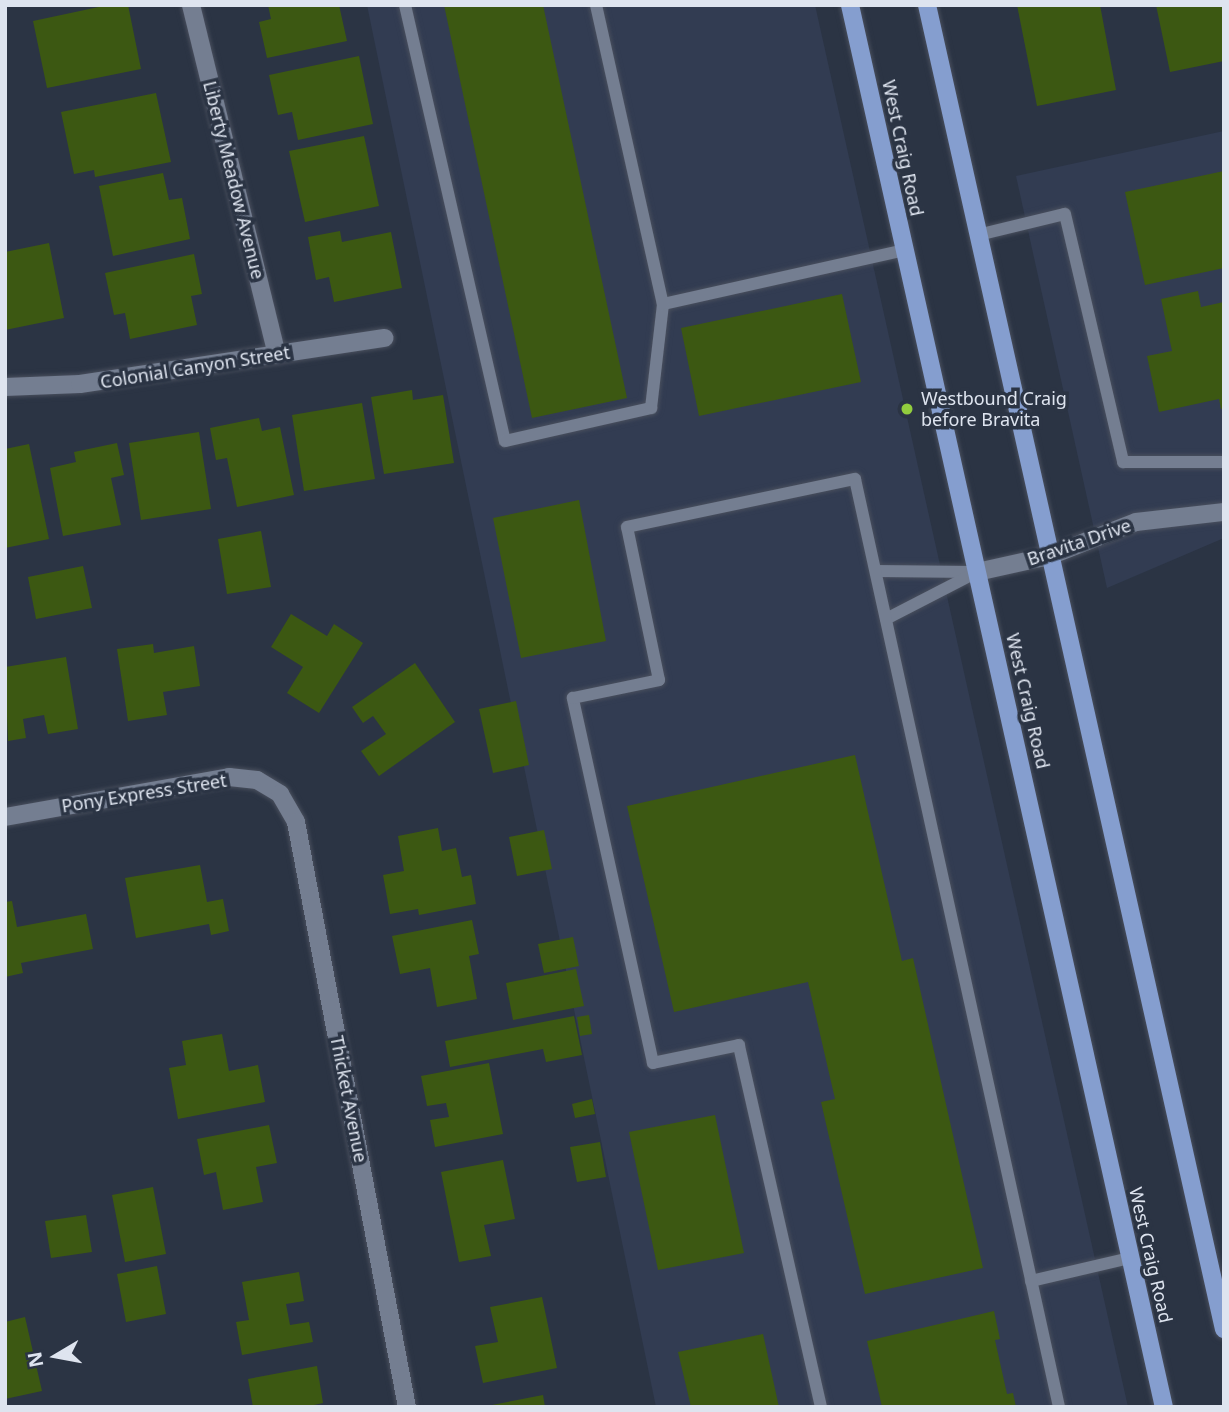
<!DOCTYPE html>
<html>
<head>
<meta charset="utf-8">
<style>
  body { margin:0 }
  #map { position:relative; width:1229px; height:1412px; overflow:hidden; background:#2b3444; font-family:"Noto Sans",sans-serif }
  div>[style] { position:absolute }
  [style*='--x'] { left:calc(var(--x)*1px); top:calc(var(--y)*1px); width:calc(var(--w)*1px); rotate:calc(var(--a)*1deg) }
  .built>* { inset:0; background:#323c52 }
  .building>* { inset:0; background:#3c5812 }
  .roads { filter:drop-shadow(0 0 2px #494f5d) drop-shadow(0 0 2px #494f5d) }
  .service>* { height:12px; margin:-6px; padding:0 6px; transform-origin:6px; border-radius:6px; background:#747e91 }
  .minor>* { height:18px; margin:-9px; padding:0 9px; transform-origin:9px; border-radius:9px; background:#747e91 }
  .primary>* { height:18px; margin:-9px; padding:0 9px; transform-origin:9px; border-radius:9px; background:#859ecf }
  .dots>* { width:19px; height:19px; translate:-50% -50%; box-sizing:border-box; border:4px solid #2b3444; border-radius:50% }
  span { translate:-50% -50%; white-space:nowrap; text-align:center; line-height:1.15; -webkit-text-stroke:7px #2b3444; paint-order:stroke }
  .street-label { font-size:18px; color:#dee4ef }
  .poi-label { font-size:18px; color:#dee4ef }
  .left { translate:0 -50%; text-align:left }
  .frame { position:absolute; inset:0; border:7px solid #dee4ef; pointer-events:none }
  .north { position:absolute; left:21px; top:1321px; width:70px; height:70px; -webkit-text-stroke:5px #2b3444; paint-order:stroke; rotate:260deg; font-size:19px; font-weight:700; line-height:28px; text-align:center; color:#dee4ef }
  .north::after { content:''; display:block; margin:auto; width:24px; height:32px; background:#dee4ef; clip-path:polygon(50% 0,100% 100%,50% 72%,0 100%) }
</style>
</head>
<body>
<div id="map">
  <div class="built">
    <i style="clip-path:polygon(367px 5px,815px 5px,1128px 1407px,656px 1407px)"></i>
    <i style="clip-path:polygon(1224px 131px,1224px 538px,1107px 588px,1016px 176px)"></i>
  </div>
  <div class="building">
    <i style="clip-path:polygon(108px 5px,128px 5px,141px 69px,47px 88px,33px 21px)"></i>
    <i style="clip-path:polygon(268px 5px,339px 5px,347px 41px,267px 58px,259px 22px,271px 19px)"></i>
    <i style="clip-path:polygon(444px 5px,543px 5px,627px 398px,532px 418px)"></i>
    <i style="clip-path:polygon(1017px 5px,1100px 5px,1116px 90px,1037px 106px)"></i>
    <i style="clip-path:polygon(1156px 5px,1224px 5px,1224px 61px,1170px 72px)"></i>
    <i style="clip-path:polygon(359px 56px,373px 124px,298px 140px,292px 112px,278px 115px,269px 75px)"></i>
    <i style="clip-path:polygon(156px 93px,171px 162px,95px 177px,94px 170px,74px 174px,61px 112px)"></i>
    <i style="clip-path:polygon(364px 136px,379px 206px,305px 222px,289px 151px)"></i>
    <i style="clip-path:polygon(1224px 171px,1224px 268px,1145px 285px,1125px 192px)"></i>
    <i style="clip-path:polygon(163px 173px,169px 200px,182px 198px,190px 239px,113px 256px,99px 186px)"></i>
    <i style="clip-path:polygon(340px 231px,342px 242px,391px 232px,402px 288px,334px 302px,329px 277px,316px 280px,308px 237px)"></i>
    <i style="clip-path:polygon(49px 243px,64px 318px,5px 330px,5px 252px)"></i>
    <i style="clip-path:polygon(194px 254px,202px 294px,191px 296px,197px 325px,130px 339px,125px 313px,114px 315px,105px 273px)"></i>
    <i style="clip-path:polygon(1198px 291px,1201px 307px,1224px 302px,1224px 408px,1221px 409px,1219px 399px,1159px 412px,1147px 356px,1172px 351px,1161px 299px)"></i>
    <i style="clip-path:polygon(842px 294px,861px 382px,699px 416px,681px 328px)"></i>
    <i style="clip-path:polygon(412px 390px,413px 400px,443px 395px,454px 463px,384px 474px,371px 397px)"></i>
    <i style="clip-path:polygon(362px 403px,375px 479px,304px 491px,292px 415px)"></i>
    <i style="clip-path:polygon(259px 418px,262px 431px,280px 427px,294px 495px,237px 507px,227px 458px,216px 460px,210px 428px)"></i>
    <i style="clip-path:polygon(199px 432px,211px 509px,141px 520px,129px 443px)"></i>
    <i style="clip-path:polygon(117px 443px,124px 475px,111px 478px,121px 525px,63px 536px,50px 468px,76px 462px,74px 452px)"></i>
    <i style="clip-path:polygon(29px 444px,49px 539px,5px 548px,5px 449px)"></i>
    <i style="clip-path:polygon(579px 500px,606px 641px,521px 658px,493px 518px)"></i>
    <i style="clip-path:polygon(261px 531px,271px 587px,227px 594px,218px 539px)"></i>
    <i style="clip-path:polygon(83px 566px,92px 608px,36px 619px,28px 577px)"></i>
    <i style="clip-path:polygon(291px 614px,327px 636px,334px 624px,363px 643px,319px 713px,287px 693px,303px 667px,271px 647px)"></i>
    <i style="clip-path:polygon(153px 644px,154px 653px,194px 646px,200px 686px,163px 692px,167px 715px,128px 721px,117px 649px)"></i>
    <i style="clip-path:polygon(66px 657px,78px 729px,48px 734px,44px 715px,23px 719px,26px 738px,8px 741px,5px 667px)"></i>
    <i style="clip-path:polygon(415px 663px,455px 722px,379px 776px,361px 751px,386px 734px,373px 716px,363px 723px,352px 707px)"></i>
    <i style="clip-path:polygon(516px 701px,529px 765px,493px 773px,479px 709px)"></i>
    <i style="clip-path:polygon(855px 755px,902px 961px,913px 958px,983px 1268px,865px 1294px,821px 1102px,835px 1099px,808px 982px,674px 1012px,627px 806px)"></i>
    <i style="clip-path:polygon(438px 828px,442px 851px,456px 848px,462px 877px,471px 875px,476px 904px,419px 915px,418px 909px,390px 914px,383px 875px,404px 871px,398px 836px)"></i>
    <i style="clip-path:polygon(544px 830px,552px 869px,517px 876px,509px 837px)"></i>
    <i style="clip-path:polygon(200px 865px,207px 902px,223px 899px,229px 931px,211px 935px,209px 924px,136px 938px,125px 878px)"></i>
    <i style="clip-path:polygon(12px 901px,17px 927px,86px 914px,93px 949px,21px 963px,23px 973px,5px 977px,5px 902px)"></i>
    <i style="clip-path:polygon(472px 920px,479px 954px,469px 956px,477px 999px,437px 1007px,430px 968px,400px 974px,392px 936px)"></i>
    <i style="clip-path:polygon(573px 937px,579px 966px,544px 973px,538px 944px)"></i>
    <i style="clip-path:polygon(576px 969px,584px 1006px,513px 1020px,506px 983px)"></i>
    <i style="clip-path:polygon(589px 1015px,592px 1034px,580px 1036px,577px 1017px)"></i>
    <i style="clip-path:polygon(574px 1016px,582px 1055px,546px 1062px,543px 1049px,450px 1067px,445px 1041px)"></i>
    <i style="clip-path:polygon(222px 1034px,229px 1071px,258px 1065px,265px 1102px,178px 1119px,169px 1068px,186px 1065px,182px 1041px)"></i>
    <i style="clip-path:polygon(489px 1063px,503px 1134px,435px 1147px,430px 1120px,449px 1117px,446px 1103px,427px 1106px,421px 1076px)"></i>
    <i style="clip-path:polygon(592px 1099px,595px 1114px,575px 1118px,572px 1104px)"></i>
    <i style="clip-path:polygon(715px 1115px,744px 1253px,658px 1270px,629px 1132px)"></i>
    <i style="clip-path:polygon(269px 1125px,277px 1163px,256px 1167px,263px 1202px,223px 1210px,216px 1172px,204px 1175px,197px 1139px)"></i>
    <i style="clip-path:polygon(600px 1142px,606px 1177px,577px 1182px,570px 1147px)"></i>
    <i style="clip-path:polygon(503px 1160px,515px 1219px,484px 1225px,491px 1256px,459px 1262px,441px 1172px)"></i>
    <i style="clip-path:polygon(153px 1187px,166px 1254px,125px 1262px,112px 1195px)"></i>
    <i style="clip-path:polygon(86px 1215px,92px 1252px,51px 1258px,45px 1221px)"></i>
    <i style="clip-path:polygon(157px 1266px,166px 1314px,126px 1322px,117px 1274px)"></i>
    <i style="clip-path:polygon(299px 1272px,304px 1301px,286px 1304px,290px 1325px,309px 1322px,313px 1342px,242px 1355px,236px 1322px,249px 1320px,242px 1282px)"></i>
    <i style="clip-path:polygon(542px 1297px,557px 1368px,483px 1383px,475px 1346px,498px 1342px,490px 1307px)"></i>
    <i style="clip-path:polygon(994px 1311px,1000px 1339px,995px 1340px,1007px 1394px,1013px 1393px,1016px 1407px,882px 1407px,867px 1341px)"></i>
    <i style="clip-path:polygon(25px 1317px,42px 1391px,5px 1399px,5px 1322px)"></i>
    <i style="clip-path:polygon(763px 1334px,779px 1407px,691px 1407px,678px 1352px)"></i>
    <i style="clip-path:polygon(317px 1366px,323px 1403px,305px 1407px,253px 1407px,248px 1379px)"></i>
    <i style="clip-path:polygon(543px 1395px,545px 1407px,492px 1407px,492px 1405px)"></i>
  </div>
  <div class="roads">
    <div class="service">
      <i style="--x:405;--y:5;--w:447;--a:77.1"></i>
      <i style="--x:505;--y:441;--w:150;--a:-12.7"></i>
      <i style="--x:651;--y:408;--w:105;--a:-83.4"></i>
      <i style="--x:663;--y:304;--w:247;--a:-12.6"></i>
      <i style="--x:596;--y:5;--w:306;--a:77.4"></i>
      <i style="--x:978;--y:235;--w:89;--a:-13.6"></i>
      <i style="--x:1065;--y:214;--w:255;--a:76.8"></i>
      <i style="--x:1123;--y:462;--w:101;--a:0"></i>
      <i style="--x:876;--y:571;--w:98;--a:0.6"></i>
      <i style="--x:886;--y:619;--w:102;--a:-27.3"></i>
      <i style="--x:1031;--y:1281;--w:102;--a:-13.1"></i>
      <i style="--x:821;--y:1407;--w:371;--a:-102.8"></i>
      <i style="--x:739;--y:1045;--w:88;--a:168.2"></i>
      <i style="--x:653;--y:1063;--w:374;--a:-102.4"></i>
      <i style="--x:573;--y:698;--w:88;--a:-11.8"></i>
      <i style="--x:659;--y:680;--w:156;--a:-101.8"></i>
      <i style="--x:627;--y:527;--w:233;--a:-11.9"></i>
      <i style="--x:855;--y:479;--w:950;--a:77.6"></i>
    </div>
    <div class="minor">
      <i style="--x:191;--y:5;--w:360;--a:76.2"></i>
      <i style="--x:5;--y:387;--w:75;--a:-2.3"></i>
      <i style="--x:80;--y:384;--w:308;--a:-8.6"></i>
      <i style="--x:977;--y:572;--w:74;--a:-12.5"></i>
      <i style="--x:1049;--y:556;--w:93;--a:-21.3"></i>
      <i style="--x:1136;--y:522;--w:89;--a:-6.5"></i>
      <i style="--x:5;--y:817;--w:228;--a:-10.1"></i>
      <i style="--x:229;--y:777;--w:28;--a:6"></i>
      <i style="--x:257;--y:780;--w:27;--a:31"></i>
      <i style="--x:280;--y:794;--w:32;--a:60"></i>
      <i style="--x:296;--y:822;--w:595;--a:79.26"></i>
    </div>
    <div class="primary">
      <i style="--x:850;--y:5;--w:1437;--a:77.38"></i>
      <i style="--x:927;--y:5;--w:1357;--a:77.36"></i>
    </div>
  </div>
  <div class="dots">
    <i style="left:907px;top:409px;background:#92cd3e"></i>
  </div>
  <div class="street-label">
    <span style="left:903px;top:148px;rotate:78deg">West Craig Road</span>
    <span style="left:234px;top:180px;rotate:76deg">Liberty Meadow Avenue</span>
    <span style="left:195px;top:367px;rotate:-9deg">Colonial Canyon Street</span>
    <span style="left:1079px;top:542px;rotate:-19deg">Bravita Drive</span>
    <span style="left:1028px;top:701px;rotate:77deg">West Craig Road</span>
    <span style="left:144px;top:793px;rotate:-9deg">Pony Express Street</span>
    <span style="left:349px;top:1099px;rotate:79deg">Thicket Avenue</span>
    <span style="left:1151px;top:1255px;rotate:77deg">West Craig Road</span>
  </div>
  <div class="poi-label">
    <span class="left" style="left:921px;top:409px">Westbound Craig<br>before Bravita</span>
  </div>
  <div class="frame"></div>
  <div class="north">N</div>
</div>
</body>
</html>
